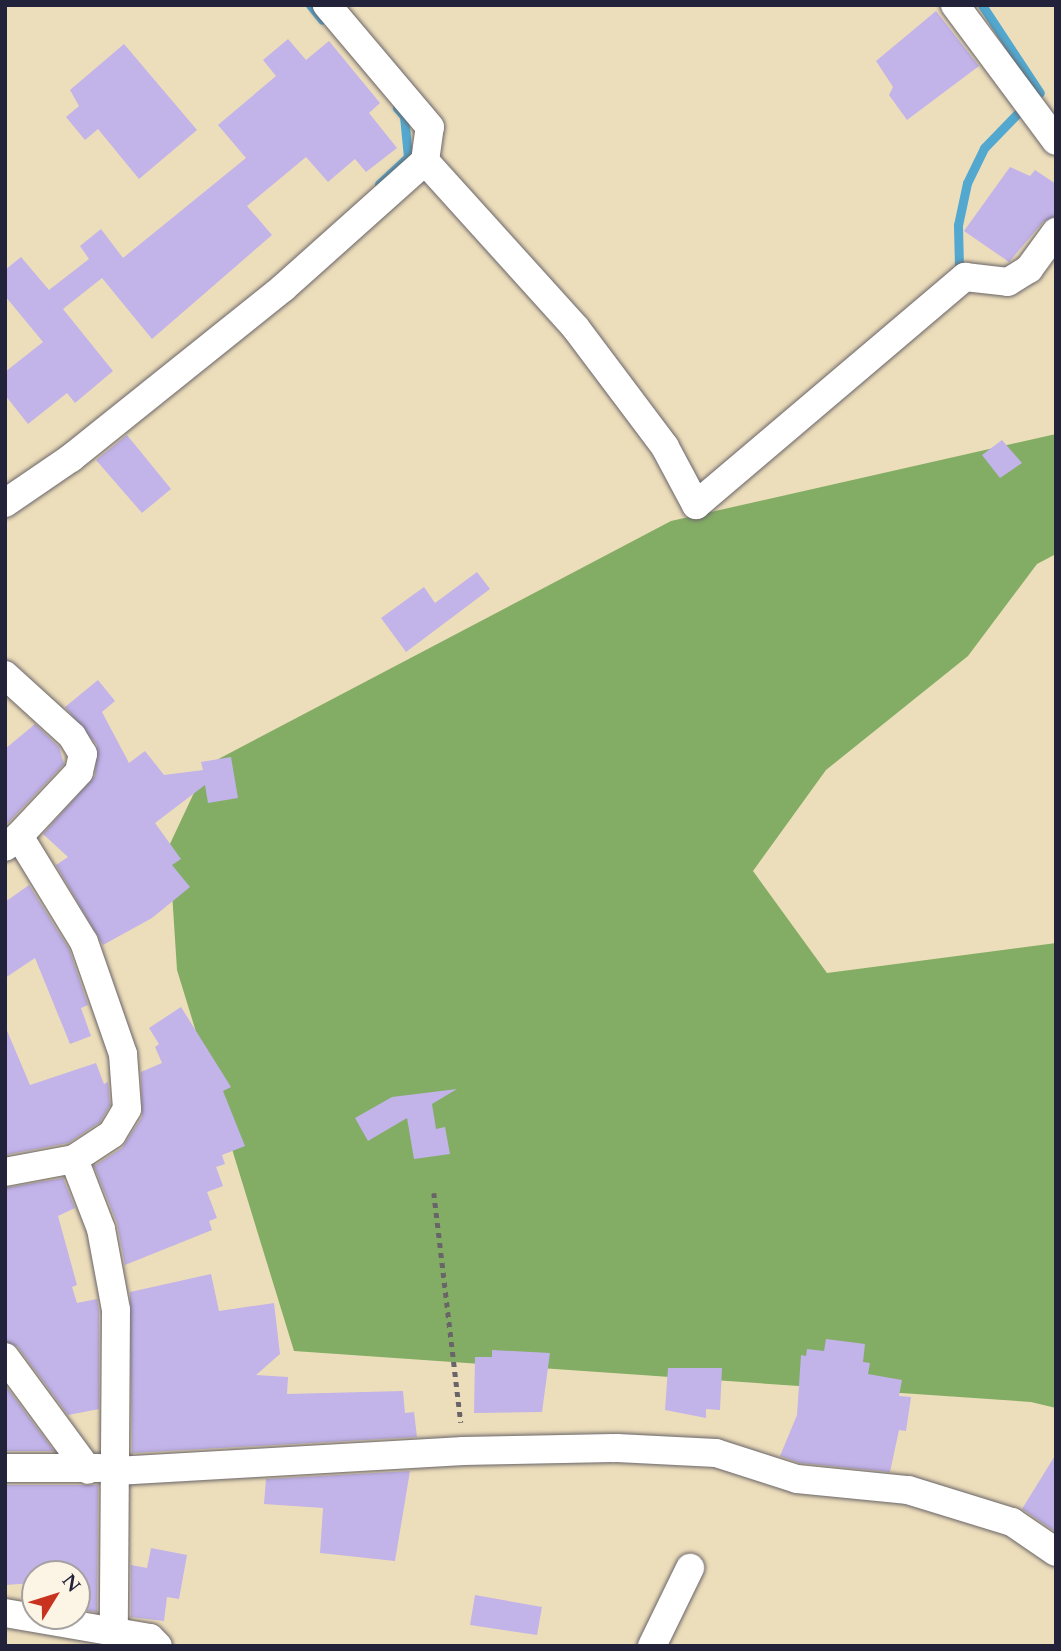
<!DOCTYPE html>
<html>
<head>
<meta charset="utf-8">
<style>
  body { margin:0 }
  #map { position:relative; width:1061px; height:1651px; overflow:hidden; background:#eddebb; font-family:Cardo,serif }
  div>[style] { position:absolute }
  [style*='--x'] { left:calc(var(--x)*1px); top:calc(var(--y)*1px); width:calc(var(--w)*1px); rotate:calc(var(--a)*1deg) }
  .forest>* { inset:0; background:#83ad65 }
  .stream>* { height:9px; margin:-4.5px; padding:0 4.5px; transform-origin:4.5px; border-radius:4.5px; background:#53a8cf }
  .building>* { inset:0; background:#c2b3e9 }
  .path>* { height:4.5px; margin-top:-2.25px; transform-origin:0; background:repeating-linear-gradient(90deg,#696468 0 5px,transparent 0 10px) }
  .roads { filter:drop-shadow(0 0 2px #696468) drop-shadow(0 0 2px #696468) }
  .minor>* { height:28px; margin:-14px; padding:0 14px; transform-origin:14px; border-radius:14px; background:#fff }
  span { translate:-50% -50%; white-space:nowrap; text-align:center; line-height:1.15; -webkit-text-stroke:6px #fcf5e5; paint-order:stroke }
  .frame { position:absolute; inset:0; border:7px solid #22223b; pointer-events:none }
  .north { position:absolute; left:21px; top:1560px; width:70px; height:70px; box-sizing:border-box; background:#fcf5e5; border:2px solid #a5a1a1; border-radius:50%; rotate:52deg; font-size:19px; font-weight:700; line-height:28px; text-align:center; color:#22223b }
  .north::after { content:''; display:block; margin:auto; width:24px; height:32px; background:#c8321e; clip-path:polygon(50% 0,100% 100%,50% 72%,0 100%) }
</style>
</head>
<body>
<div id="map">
  <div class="forest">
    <i style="clip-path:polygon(1056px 434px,1056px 554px,1037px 564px,968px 656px,826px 770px,753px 871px,827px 973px,1056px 943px,1056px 1408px,1031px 1402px,294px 1351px,177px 970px,169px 846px,207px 765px,671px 521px)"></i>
  </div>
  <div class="stream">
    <i style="--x:310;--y:5;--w:19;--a:51"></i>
    <i style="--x:982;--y:5;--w:105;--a:56.6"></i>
    <i style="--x:379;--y:184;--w:40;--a:-43"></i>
    <i style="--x:408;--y:157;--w:41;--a:-95.6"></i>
    <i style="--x:404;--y:116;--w:11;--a:-131"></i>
    <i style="--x:959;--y:267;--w:42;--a:-91.4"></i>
    <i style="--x:958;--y:225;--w:43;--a:-77.9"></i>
    <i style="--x:967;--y:183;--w:39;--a:-64"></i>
    <i style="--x:984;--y:148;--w:47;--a:-45.9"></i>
  </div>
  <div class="building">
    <i style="clip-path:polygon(936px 11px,979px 66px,907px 120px,889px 95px,893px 87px,876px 61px)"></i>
    <i style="clip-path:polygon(288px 39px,306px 60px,329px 41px,380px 103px,369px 113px,397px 148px,366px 172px,355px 159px,328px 182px,306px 157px,247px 206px,272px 235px,152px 339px,102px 278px,63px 309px,113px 371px,75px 403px,67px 393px,28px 424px,5px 395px,5px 372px,43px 342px,5px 296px,5px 270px,21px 257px,49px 290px,89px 259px,80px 246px,101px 229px,123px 258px,246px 158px,218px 125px,276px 76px,263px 60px)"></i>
    <i style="clip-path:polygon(124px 44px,197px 130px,139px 179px,98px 129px,85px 140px,66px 117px,79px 106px,70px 90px)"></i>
    <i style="clip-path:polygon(1010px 167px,1030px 176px,1035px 170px,1056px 184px,1056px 216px,1043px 222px,1009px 262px,964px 231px)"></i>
    <i style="clip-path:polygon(127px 435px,171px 489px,142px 513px,96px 460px)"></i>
    <i style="clip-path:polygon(1002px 440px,1022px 463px,1000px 478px,982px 455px)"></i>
    <i style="clip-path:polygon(477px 572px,490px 589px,406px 652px,381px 618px,424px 587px,435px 603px)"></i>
    <i style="clip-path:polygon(98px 680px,115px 701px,102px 712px,129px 763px,145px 751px,164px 775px,203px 770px,201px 762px,231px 757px,238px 798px,208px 803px,205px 785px,155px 823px,181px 859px,172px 865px,190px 887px,152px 918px,103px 945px,56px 865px,68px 857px,43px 834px,95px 776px,97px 745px,65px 707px)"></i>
    <i style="clip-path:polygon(35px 724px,59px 747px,64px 764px,5px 826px,5px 749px)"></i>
    <i style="clip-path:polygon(29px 885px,69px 949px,88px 1005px,81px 1008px,91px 1036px,70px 1044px,35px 958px,5px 978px,5px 902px)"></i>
    <i style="clip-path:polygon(181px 1007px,231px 1087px,223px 1091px,245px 1146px,222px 1155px,225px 1164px,216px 1167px,223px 1186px,207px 1192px,217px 1218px,209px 1221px,212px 1230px,125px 1265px,117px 1223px,94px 1166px,122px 1148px,142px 1117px,141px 1072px,162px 1063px,155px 1047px,159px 1044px,149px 1028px)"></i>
    <i style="clip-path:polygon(5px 1026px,30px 1085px,96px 1063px,104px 1084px,108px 1082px,110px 1105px,100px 1122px,68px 1143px,5px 1155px)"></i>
    <i style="clip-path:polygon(457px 1089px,432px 1104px,436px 1129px,445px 1127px,450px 1154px,414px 1159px,407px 1118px,368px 1141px,355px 1118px,392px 1097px)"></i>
    <i style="clip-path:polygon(63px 1178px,75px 1208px,58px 1216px,77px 1285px,72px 1287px,77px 1303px,97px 1299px,99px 1311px,99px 1409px,68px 1415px,18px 1347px,5px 1341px,5px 1188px)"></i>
    <i style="clip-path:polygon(211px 1274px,219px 1311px,274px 1303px,280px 1354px,256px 1375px,288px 1377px,287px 1394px,403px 1391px,405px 1413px,414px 1412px,417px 1437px,132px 1453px,130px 1292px)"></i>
    <i style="clip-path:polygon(826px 1339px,865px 1344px,863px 1362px,870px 1363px,868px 1374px,902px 1380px,899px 1396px,911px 1397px,906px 1431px,899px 1430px,890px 1472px,800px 1463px,780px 1456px,797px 1415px,801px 1355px,806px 1356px,807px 1349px,824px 1351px)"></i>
    <i style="clip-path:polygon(492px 1350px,550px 1353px,542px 1412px,474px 1413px,475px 1357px,492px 1357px)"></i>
    <i style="clip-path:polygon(668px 1368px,722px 1368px,720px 1410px,706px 1409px,706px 1418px,665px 1410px)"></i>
    <i style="clip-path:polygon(5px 1385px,54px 1451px,5px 1451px)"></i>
    <i style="clip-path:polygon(1056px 1454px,1056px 1532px,1022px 1509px)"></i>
    <i style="clip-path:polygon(410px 1471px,395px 1561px,320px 1553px,323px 1508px,264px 1504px,266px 1479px)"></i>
    <i style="clip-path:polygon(5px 1485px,98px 1485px,97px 1612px,83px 1610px,81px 1576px,77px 1574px,35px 1574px,35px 1583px,5px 1585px)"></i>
    <i style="clip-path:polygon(151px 1548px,187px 1555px,179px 1599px,167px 1597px,164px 1621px,131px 1617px,131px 1565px,147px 1568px)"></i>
    <i style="clip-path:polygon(475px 1595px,542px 1607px,537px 1635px,470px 1625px)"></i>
  </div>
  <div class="path">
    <i style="--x:434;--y:1193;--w:231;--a:83.3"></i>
  </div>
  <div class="roads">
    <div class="minor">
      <i style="--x:955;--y:5;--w:169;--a:53.4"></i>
      <i style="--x:425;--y:161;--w:224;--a:47.9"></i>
      <i style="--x:575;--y:327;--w:150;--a:53.1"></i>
      <i style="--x:665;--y:447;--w:66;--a:61.9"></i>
      <i style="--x:696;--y:505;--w:353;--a:-40.3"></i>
      <i style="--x:965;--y:277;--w:43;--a:6.6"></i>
      <i style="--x:1008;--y:282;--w:25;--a:-32"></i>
      <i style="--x:1029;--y:269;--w:46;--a:-53.9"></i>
      <i style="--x:5;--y:503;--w:80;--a:-34.3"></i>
      <i style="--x:71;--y:458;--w:272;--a:-38.7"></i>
      <i style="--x:283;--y:288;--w:191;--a:-41.8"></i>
      <i style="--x:425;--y:161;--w:34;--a:-82"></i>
      <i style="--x:430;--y:127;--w:160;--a:-130.2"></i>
      <i style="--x:5;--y:675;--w:91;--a:42.3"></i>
      <i style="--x:72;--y:736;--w:21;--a:59"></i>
      <i style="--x:83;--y:754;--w:18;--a:103"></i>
      <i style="--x:79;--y:772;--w:88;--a:133.2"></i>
      <i style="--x:5;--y:847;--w:18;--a:-38"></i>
      <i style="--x:19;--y:836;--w:124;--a:58.5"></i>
      <i style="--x:84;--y:942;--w:119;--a:70.8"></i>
      <i style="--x:123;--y:1054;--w:55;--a:85.8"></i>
      <i style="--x:127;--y:1109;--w:29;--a:121"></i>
      <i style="--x:112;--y:1134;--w:45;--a:146.7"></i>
      <i style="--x:74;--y:1159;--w:75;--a:68.9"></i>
      <i style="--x:101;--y:1229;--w:82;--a:79.5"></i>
      <i style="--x:116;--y:1310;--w:321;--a:90.4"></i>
      <i style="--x:5;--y:1172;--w:70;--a:-10.7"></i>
      <i style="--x:5;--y:1357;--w:140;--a:53.7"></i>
      <i style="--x:5;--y:1468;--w:94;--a:0"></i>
      <i style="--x:116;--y:1471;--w:348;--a:-3.3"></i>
      <i style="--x:463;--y:1451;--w:154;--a:-1.1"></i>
      <i style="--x:617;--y:1448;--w:99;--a:2.9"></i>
      <i style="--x:716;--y:1453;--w:85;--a:17.8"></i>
      <i style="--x:797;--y:1479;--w:112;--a:5.7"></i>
      <i style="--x:908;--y:1490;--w:109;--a:17.1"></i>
      <i style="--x:1012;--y:1522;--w:53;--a:34.3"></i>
      <i style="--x:5;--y:1613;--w:147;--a:9.8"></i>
      <i style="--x:150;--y:1638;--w:11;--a:45"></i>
      <i style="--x:652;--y:1646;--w:87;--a:-64"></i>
    </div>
  </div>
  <div class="frame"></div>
  <div class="north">N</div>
</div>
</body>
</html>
